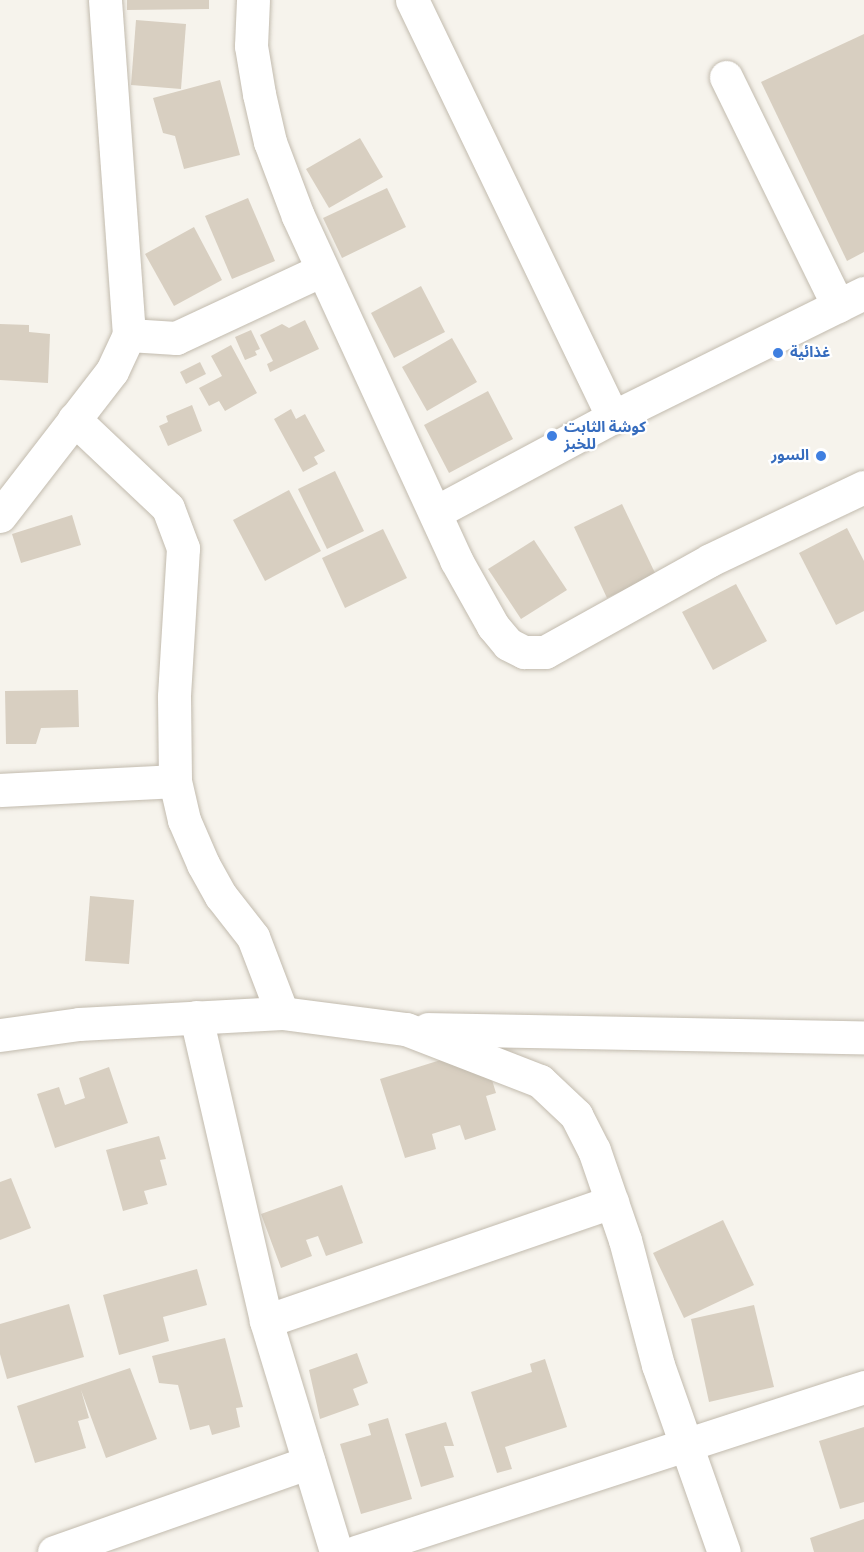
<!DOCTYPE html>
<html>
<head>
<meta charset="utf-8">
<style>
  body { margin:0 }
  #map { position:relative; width:864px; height:1552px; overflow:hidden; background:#f6f3ec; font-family:"Roboto Condensed","Noto Sans Arabic",sans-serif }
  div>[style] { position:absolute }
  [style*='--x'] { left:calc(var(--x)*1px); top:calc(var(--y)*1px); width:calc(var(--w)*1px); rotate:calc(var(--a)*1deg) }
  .building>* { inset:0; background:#d8cfc1 }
  .roads { filter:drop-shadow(0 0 2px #c2bbae) drop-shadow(0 0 2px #c2bbae) }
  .minor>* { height:33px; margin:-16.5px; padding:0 16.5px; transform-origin:16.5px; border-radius:16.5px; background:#fff }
  .dots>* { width:16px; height:16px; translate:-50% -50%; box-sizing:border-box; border:3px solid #fff; border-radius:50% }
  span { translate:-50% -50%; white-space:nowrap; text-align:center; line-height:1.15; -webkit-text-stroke:4.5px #fff; paint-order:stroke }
  .shop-label { font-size:15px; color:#366cbe; font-weight:700 }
  .left { translate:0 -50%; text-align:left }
  .right { translate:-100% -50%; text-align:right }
</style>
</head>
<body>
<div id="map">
  <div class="building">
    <i style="clip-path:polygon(127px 0,209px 0,209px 9px,127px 10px)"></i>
    <i style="clip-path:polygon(136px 20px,186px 24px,181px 89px,131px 85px)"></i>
    <i style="clip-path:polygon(864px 34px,864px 252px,847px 261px,761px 82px)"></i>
    <i style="clip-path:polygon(220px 80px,240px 155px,184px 169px,175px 136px,163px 133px,153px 98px)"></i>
    <i style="clip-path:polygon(360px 138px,383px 177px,329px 208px,306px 169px)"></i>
    <i style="clip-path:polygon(387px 188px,406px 227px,342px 258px,323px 218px)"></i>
    <i style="clip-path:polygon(248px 198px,275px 261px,232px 279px,205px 216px)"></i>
    <i style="clip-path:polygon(194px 227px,222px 280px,174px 306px,145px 254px)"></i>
    <i style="clip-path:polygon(421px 286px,445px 332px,394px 358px,371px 313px)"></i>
    <i style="clip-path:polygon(305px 320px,319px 349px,270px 372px,267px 364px,273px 361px,260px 335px,282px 324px,289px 328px)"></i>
    <i style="clip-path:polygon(0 324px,29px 325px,29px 332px,50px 334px,48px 383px,0 380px)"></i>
    <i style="clip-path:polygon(251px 330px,260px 349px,255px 351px,257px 355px,245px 360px,235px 337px)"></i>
    <i style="clip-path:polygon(452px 338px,477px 382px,427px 411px,402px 367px)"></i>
    <i style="clip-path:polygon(231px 345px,257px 393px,225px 411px,219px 401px,209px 406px,199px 388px,222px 376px,211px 356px)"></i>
    <i style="clip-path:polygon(200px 362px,206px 374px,186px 384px,180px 372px)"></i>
    <i style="clip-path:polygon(488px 391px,513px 439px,449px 473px,424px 425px)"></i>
    <i style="clip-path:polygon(192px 405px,202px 431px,168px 446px,159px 426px,168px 422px,166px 416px)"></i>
    <i style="clip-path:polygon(291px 409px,296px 419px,305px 414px,325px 451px,314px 457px,318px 464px,303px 472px,274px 419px)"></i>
    <i style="clip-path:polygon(335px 471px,364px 531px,327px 549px,298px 489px)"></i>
    <i style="clip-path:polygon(289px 490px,321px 551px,265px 581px,233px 520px)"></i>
    <i style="clip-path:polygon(622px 504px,656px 575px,607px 598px,574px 527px)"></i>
    <i style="clip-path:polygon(72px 515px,81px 545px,21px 563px,12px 534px)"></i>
    <i style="clip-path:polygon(847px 528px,864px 561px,864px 611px,836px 625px,799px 553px)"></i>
    <i style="clip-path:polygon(383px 529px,407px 578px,345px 608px,322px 558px)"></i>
    <i style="clip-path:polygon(534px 540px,567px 590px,521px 619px,488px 569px)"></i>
    <i style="clip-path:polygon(736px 584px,767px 641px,713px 670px,682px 612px)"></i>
    <i style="clip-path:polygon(78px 690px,79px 727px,41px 728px,36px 744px,6px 744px,5px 691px)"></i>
    <i style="clip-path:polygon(90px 896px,134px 900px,129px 964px,85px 961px)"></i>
    <i style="clip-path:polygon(482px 1047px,496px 1093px,486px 1096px,496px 1130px,465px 1140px,460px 1125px,432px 1134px,436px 1149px,405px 1158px,380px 1079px)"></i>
    <i style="clip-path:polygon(109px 1067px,128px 1123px,55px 1148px,37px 1094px,59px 1087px,65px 1105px,85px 1098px,79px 1078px)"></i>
    <i style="clip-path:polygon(159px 1136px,166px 1159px,160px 1160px,167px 1185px,144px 1191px,148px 1204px,123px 1211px,106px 1150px)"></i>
    <i style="clip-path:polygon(11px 1178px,31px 1228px,0 1240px,0 1182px)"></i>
    <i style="clip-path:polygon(342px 1185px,363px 1243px,326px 1256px,318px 1236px,306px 1240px,312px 1256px,281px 1268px,261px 1214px)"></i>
    <i style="clip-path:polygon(723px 1220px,754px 1285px,684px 1318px,653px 1253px)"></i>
    <i style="clip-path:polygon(197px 1269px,207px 1305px,163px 1317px,169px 1341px,119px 1355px,103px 1295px)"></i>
    <i style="clip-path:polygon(69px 1304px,84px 1357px,7px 1379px,0 1354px,0 1324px)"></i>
    <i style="clip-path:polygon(754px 1305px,774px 1387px,709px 1402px,691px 1319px)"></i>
    <i style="clip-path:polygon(225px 1338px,243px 1407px,236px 1408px,240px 1427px,212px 1435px,209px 1425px,190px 1430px,178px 1385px,159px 1383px,152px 1356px)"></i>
    <i style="clip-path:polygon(357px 1353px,368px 1383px,353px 1389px,359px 1405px,320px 1419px,309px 1370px)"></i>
    <i style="clip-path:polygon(545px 1359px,567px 1427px,505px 1447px,512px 1469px,497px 1473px,471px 1392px,532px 1372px,530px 1364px)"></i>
    <i style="clip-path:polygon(130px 1368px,157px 1439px,106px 1458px,81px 1390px,89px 1418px,78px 1421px,86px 1448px,35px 1463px,17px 1406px)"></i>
    <i style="clip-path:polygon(388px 1418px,412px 1499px,361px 1514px,340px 1444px,371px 1435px,368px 1424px)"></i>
    <i style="clip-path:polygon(446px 1422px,454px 1446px,444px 1446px,454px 1477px,421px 1487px,405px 1434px)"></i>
    <i style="clip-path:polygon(864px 1427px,864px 1502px,840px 1509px,819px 1441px)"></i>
    <i style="clip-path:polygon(864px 1519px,864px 1552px,814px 1552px,810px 1538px)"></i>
  </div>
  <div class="roads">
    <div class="minor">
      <i style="--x:253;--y:0;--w:46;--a:92.5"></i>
      <i style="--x:251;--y:46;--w:49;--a:80.5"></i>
      <i style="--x:259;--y:94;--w:49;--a:77.1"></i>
      <i style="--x:270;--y:142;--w:79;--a:69.3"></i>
      <i style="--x:298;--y:216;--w:379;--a:65.3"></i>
      <i style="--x:456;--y:560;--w:76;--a:60.7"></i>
      <i style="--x:493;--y:626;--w:23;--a:50"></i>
      <i style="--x:508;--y:644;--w:18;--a:27"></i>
      <i style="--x:524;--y:652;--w:21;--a:0"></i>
      <i style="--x:545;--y:652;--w:189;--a:-29.1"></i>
      <i style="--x:710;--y:560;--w:170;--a:-25.4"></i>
      <i style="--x:412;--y:0;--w:463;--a:64.3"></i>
      <i style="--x:726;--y:77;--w:255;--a:63.9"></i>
      <i style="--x:129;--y:335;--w:47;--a:3.7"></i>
      <i style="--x:176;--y:338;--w:161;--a:-25"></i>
      <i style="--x:74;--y:419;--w:129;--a:43.4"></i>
      <i style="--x:168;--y:508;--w:43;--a:69.4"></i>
      <i style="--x:183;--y:548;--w:149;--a:93.5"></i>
      <i style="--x:174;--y:697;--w:84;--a:89.3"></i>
      <i style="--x:175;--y:781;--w:40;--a:77"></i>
      <i style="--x:184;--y:820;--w:48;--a:66.6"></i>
      <i style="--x:203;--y:864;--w:37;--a:61"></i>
      <i style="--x:221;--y:896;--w:52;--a:52"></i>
      <i style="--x:253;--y:937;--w:81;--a:69.1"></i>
      <i style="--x:436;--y:512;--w:201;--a:-28.2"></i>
      <i style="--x:613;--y:417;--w:280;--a:-26.3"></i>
      <i style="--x:0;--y:516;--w:183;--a:-52.3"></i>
      <i style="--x:112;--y:371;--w:40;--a:-65"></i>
      <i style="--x:129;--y:335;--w:336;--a:-94.1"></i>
      <i style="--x:0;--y:790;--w:175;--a:-2.9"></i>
      <i style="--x:196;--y:1017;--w:312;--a:77"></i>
      <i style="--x:266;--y:1321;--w:241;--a:73.1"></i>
      <i style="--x:428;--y:1029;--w:436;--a:1.1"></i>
      <i style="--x:0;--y:1035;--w:80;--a:-7.9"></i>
      <i style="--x:79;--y:1024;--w:203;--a:-3.1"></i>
      <i style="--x:282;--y:1013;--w:125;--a:7.4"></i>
      <i style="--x:406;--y:1029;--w:144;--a:21.2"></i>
      <i style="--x:540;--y:1081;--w:50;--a:43.4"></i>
      <i style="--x:576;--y:1115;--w:39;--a:63"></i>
      <i style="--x:594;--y:1150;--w:95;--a:71"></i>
      <i style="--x:625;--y:1240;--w:129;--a:75.2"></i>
      <i style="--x:658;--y:1365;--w:198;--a:70.6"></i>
      <i style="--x:266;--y:1321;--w:366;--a:-19"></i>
      <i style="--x:54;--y:1552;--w:270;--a:-19.4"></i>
      <i style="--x:356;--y:1552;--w:534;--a:-17.99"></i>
    </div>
  </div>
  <div class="dots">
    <i style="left:778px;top:353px;background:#3f7fe0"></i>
    <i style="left:552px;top:436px;background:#3f7fe0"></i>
    <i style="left:821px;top:456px;background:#3f7fe0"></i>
  </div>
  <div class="shop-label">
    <span class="left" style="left:790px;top:353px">غذائية</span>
    <span class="left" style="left:564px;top:436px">كوشة الثابت<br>للخبز</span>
    <span class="right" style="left:809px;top:456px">السور</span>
  </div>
</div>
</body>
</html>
